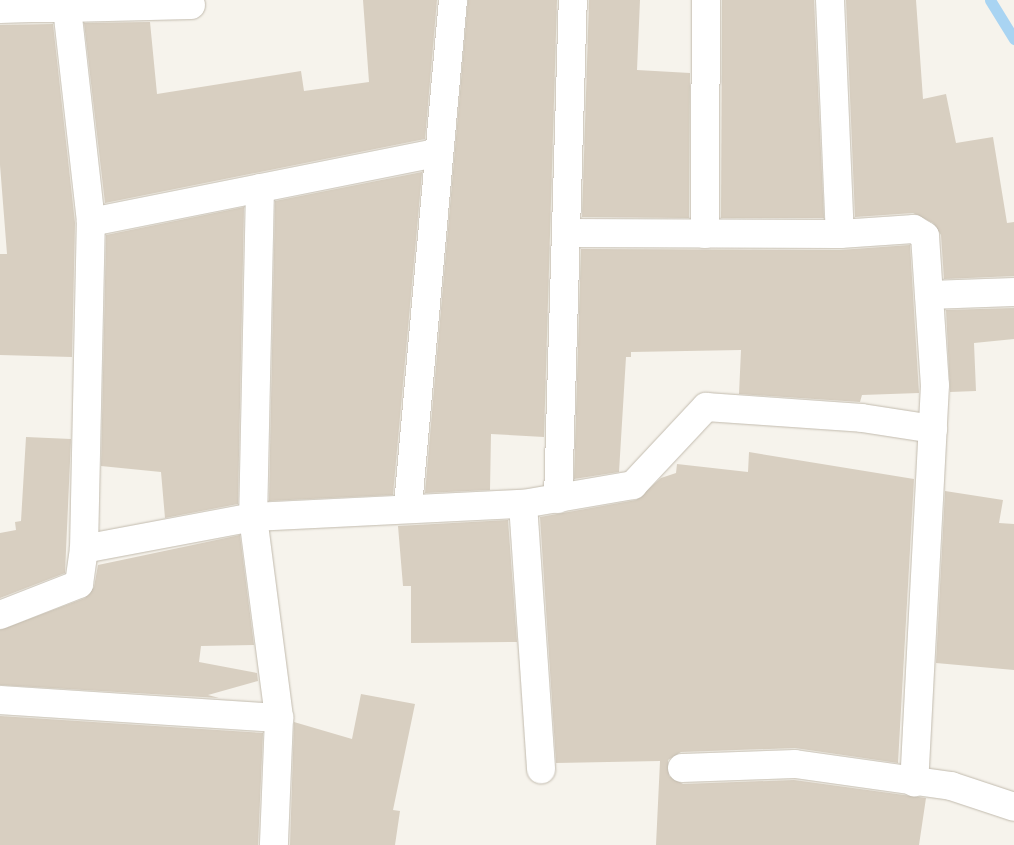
<!DOCTYPE html>
<html>
<head>
<meta charset="utf-8">
<style>
  body { margin:0 }
  #map { position:relative; width:1014px; height:845px; overflow:hidden; background:#f6f3ec; font-family:Karla,sans-serif }
  div>[style] { position:absolute }
  [style*='--x'] { left:calc(var(--x)*1px); top:calc(var(--y)*1px); width:calc(var(--w)*1px); rotate:calc(var(--a)*1deg) }
  .stream>* { height:11px; margin:-5.5px; padding:0 5.5px; transform-origin:5.5px; border-radius:5.5px; background:#a9d4f2 }
  .building>* { inset:0; background:#d8cfc1 }
  .roads { filter:drop-shadow(0 0 1px #c2bbae) drop-shadow(0 0 1px #c2bbae) }
  .street>* { height:28px; margin:-14px; padding:0 14px; transform-origin:14px; border-radius:14px; background:#fff }
  span { translate:-50% -50%; white-space:nowrap; text-align:center; line-height:1.15; -webkit-text-stroke:4px #fff; paint-order:stroke }
</style>
</head>
<body>
<div id="map">
  <div class="stream">
    <i style="--x:990;--y:0;--w:46;--a:58.4"></i>
  </div>
  <div class="building">
    <i style="clip-path:polygon(363px 0,437px 0,425px 139px,105px 203px,84px 23px,150px 22px,157px 94px,301px 71px,304px 91px,369px 82px)"></i>
    <i style="clip-path:polygon(468px 0,557px 0,544px 437px,491px 434px,490px 490px,425px 493px)"></i>
    <i style="clip-path:polygon(589px 0,640px 0,637px 70px,690px 73px,689px 218px,582px 217px)"></i>
    <i style="clip-path:polygon(722px 0,814px 0,824px 218px,721px 218px)"></i>
    <i style="clip-path:polygon(846px 0,916px 0,923px 99px,946px 94px,956px 143px,993px 137px,1007px 223px,1014px 222px,1014px 276px,944px 279px,941px 235px,933px 223px,913px 213px,855px 217px)"></i>
    <i style="clip-path:polygon(53px 24px,75px 223px,72px 357px,0 355px,0 254px,7px 254px,0 165px,0 25px)"></i>
    <i style="clip-path:polygon(422px 172px,393px 495px,269px 501px,275px 201px)"></i>
    <i style="clip-path:polygon(244px 207px,238px 504px,165px 518px,161px 472px,101px 466px,106px 235px)"></i>
    <i style="clip-path:polygon(910px 245px,919px 393px,862px 395px,860px 402px,739px 394px,741px 350px,631px 352px,631px 357px,626px 357px,619px 472px,574px 479px,581px 249px,840px 250px)"></i>
    <i style="clip-path:polygon(1014px 308px,1014px 339px,974px 343px,976px 391px,950px 392px,946px 310px)"></i>
    <i style="clip-path:polygon(26px 437px,71px 439px,65px 573px,0 598px,0 533px,16px 530px,15px 522px,21px 521px)"></i>
    <i style="clip-path:polygon(749px 452px,914px 479px,898px 763px,795px 748px,681px 752px,668px 760px,669px 776px,683px 784px,794px 780px,926px 798px,919px 845px,656px 845px,660px 761px,556px 763px,540px 517px,636px 500px,661px 478px,676px 473px,677px 464px,748px 472px)"></i>
    <i style="clip-path:polygon(945px 491px,1003px 500px,999px 523px,1014px 524px,1014px 670px,936px 663px)"></i>
    <i style="clip-path:polygon(508px 520px,517px 642px,411px 643px,411px 586px,403px 586px,398px 526px)"></i>
    <i style="clip-path:polygon(240px 535px,254px 645px,201px 646px,199px 662px,257px 673px,258px 681px,208px 695px,219px 698px,0 685px,0 630px,85px 598px,94px 587px,98px 565px)"></i>
    <i style="clip-path:polygon(361px 694px,415px 704px,393px 810px,400px 811px,395px 845px,290px 845px,294px 722px,352px 739px)"></i>
    <i style="clip-path:polygon(0 716px,263px 733px,258px 845px,0 845px)"></i>
  </div>
  <div class="roads">
    <div class="street">
      <i style="--x:830;--y:0;--w:234;--a:87.6"></i>
      <i style="--x:67;--y:8;--w:124;--a:-1.4"></i>
      <i style="--x:0;--y:9;--w:31;--a:-2"></i>
      <i style="--x:260;--y:188;--w:329;--a:91.2"></i>
      <i style="--x:253;--y:517;--w:203;--a:82.6"></i>
      <i style="--x:279;--y:718;--w:127;--a:92.3"></i>
      <i style="--x:91;--y:222;--w:353;--a:-11.3"></i>
      <i style="--x:566;--y:233;--w:274;--a:0.2"></i>
      <i style="--x:840;--y:234;--w:74;--a:-3.9"></i>
      <i style="--x:914;--y:229;--w:13;--a:32"></i>
      <i style="--x:925;--y:236;--w:149;--a:86.2"></i>
      <i style="--x:935;--y:385;--w:398;--a:93"></i>
      <i style="--x:705;--y:234;--w:234;--a:-89.8"></i>
      <i style="--x:929;--y:295;--w:85;--a:-2"></i>
      <i style="--x:558;--y:499;--w:499;--a:-88.3"></i>
      <i style="--x:523;--y:504;--w:266;--a:86.1"></i>
      <i style="--x:408;--y:506;--w:508;--a:-84.92"></i>
      <i style="--x:84;--y:549;--w:172;--a:-10.7"></i>
      <i style="--x:253;--y:517;--w:270;--a:-2.8"></i>
      <i style="--x:523;--y:504;--w:112;--a:-9.8"></i>
      <i style="--x:633;--y:485;--w:107;--a:-46.9"></i>
      <i style="--x:706;--y:407;--w:156;--a:4"></i>
      <i style="--x:862;--y:418;--w:72;--a:8.8"></i>
      <i style="--x:0;--y:615;--w:85;--a:-21.4"></i>
      <i style="--x:79;--y:584;--w:35;--a:-82"></i>
      <i style="--x:84;--y:549;--w:327;--a:-88.8"></i>
      <i style="--x:91;--y:222;--w:215;--a:-96.4"></i>
      <i style="--x:67;--y:8;--w:36;--a:180"></i>
      <i style="--x:31;--y:8;--w:8;--a:-90"></i>
      <i style="--x:0;--y:700;--w:280;--a:3.7"></i>
      <i style="--x:682;--y:768;--w:113;--a:-2"></i>
      <i style="--x:795;--y:764;--w:158;--a:8"></i>
      <i style="--x:951;--y:786;--w:66;--a:18.4"></i>
    </div>
  </div>
</div>
</body>
</html>
